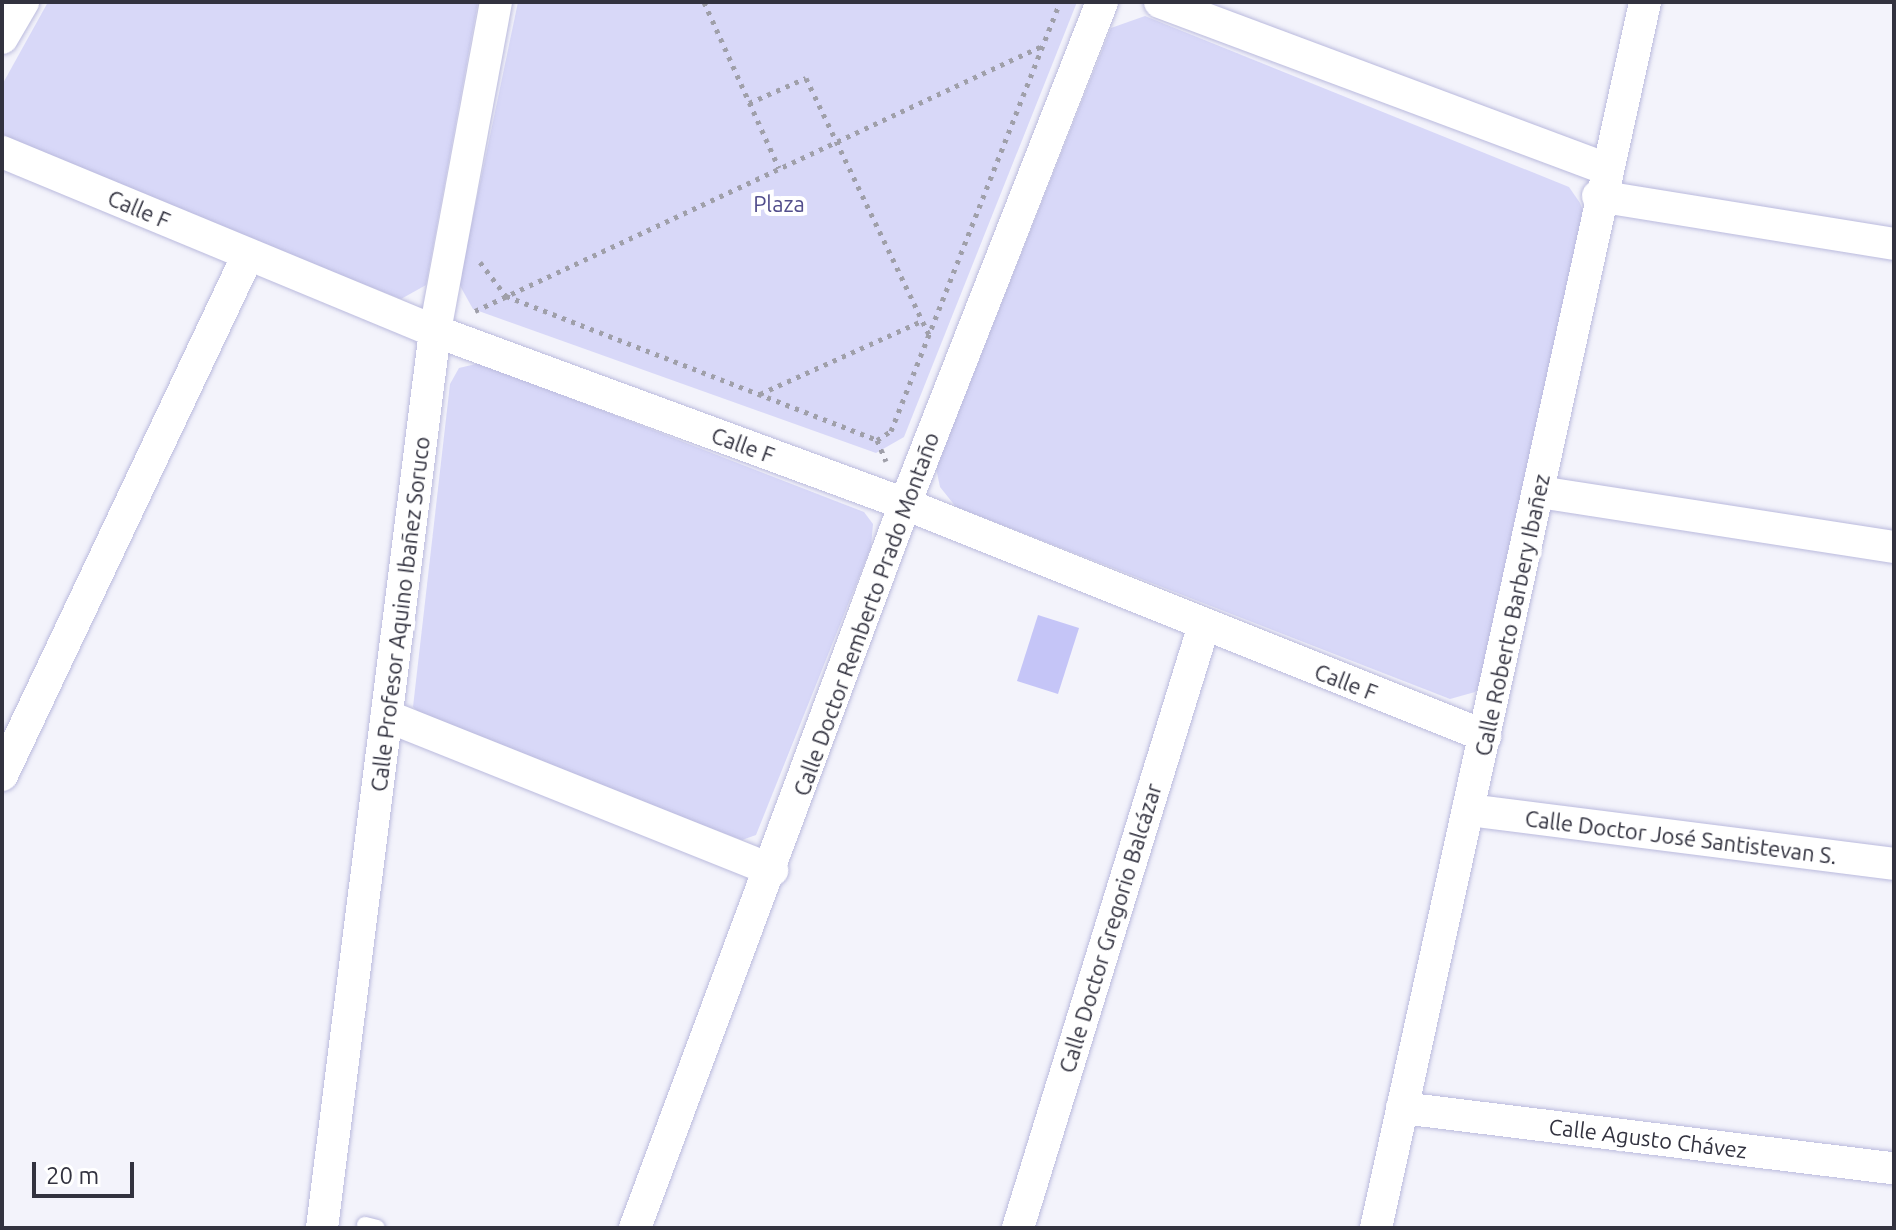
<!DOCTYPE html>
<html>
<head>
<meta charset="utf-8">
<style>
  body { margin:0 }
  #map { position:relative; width:1896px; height:1230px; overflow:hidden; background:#f3f3fb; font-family:Ubuntu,sans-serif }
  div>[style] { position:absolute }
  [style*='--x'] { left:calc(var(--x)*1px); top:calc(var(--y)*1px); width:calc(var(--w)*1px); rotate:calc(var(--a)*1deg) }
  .green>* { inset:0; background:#d8d8f8 }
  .building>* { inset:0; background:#c5c5f7 }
  .path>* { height:5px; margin-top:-2.5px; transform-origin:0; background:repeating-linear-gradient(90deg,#9f9fa9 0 4px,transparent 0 10px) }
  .roads { filter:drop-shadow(0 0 2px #babadd) drop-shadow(0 0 2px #babadd) }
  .lane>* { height:16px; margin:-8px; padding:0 8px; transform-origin:8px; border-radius:8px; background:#fff }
  .street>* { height:32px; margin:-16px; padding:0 16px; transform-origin:16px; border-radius:16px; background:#fff }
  span { translate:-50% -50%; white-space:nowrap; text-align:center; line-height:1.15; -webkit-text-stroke:8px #fff; paint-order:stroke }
  .park-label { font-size:22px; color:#524e8c }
  .street-label { font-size:22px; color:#32323f }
  .frame { position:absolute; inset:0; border:4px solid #32323f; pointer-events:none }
  .scale { position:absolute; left:32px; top:1162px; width:102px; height:36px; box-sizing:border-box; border:4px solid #32323f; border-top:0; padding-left:10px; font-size:24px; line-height:28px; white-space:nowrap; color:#32323f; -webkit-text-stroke:6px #fff; paint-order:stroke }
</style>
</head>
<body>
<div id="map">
  <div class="green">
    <i style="clip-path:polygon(48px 2px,478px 2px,426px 285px,401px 299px,2px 142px,2px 85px)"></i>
    <i style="clip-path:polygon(518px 2px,1077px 2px,904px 437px,876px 453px,473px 309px,459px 284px)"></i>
    <i style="clip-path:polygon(1145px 16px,1569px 187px,1580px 203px,1585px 216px,1492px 674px,1475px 692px,1450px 699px,956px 507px,940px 487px,936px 468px,1111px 28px)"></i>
    <i style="clip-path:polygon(480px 363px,864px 512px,873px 524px,871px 547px,756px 835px,742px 840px,429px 722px,413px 707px,450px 384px,459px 368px)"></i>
  </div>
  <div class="building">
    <i style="clip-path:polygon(1038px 615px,1079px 628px,1058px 694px,1017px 681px)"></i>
  </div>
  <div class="path">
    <i style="--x:704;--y:2;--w:182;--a:65.7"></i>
    <i style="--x:749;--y:103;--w:62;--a:-23.7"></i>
    <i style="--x:806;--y:78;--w:285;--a:64.4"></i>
    <i style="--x:480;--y:262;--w:43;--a:52.6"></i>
    <i style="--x:506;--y:296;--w:398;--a:21.2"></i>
    <i style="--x:877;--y:440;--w:17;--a:-33"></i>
    <i style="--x:891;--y:431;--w:461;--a:-68.5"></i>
    <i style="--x:475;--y:311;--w:630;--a:-25.06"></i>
    <i style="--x:760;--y:394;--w:178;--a:-24.3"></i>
    <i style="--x:877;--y:440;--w:23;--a:67"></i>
  </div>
  <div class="roads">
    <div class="lane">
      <i style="--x:365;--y:1225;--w:12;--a:14"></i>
    </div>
    <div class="street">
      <i style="--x:1160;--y:2;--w:476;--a:20.5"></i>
      <i style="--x:2;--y:38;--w:42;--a:-59.7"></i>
      <i style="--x:2;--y:152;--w:469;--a:22.5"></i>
      <i style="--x:435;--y:331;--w:501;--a:20.21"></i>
      <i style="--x:905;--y:504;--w:625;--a:21.8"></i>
      <i style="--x:1598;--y:196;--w:300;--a:9.2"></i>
      <i style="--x:1539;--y:492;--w:359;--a:8.8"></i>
      <i style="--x:387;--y:716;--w:415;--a:21.8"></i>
      <i style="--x:2;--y:775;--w:575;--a:-64.68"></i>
      <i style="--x:1468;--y:810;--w:429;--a:7.2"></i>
      <i style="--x:1402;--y:1108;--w:496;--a:7"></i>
      <i style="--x:322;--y:1228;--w:904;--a:-82.82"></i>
      <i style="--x:435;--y:331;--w:335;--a:-79.5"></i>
      <i style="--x:635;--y:1228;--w:773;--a:-69.55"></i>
      <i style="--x:905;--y:504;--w:539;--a:-68.57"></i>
      <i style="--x:1018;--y:1228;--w:628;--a:-72.86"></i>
      <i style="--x:1376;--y:1228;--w:1255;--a:-77.62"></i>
    </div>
  </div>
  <div class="park-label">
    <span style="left:779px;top:204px">Plaza</span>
  </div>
  <div class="street-label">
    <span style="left:139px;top:209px;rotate:23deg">Calle F</span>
    <span style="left:743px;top:445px;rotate:20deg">Calle F</span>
    <span style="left:400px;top:614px;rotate:-83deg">Calle Profesor Aquino Ibañez Soruco</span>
    <span style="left:866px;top:614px;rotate:-70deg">Calle Doctor Remberto Prado Montaño</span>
    <span style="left:1512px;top:615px;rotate:-78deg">Calle Roberto Barbery Ibañez</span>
    <span style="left:1346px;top:682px;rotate:21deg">Calle F</span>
    <span style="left:1681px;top:837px;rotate:7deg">Calle Doctor José Santistevan S.</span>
    <span style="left:1110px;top:928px;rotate:-73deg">Calle Doctor Gregorio Balcázar</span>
    <span style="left:1648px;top:1138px;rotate:7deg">Calle Agusto Chávez</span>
  </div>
  <div class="frame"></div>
  <div class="scale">20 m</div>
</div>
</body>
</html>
